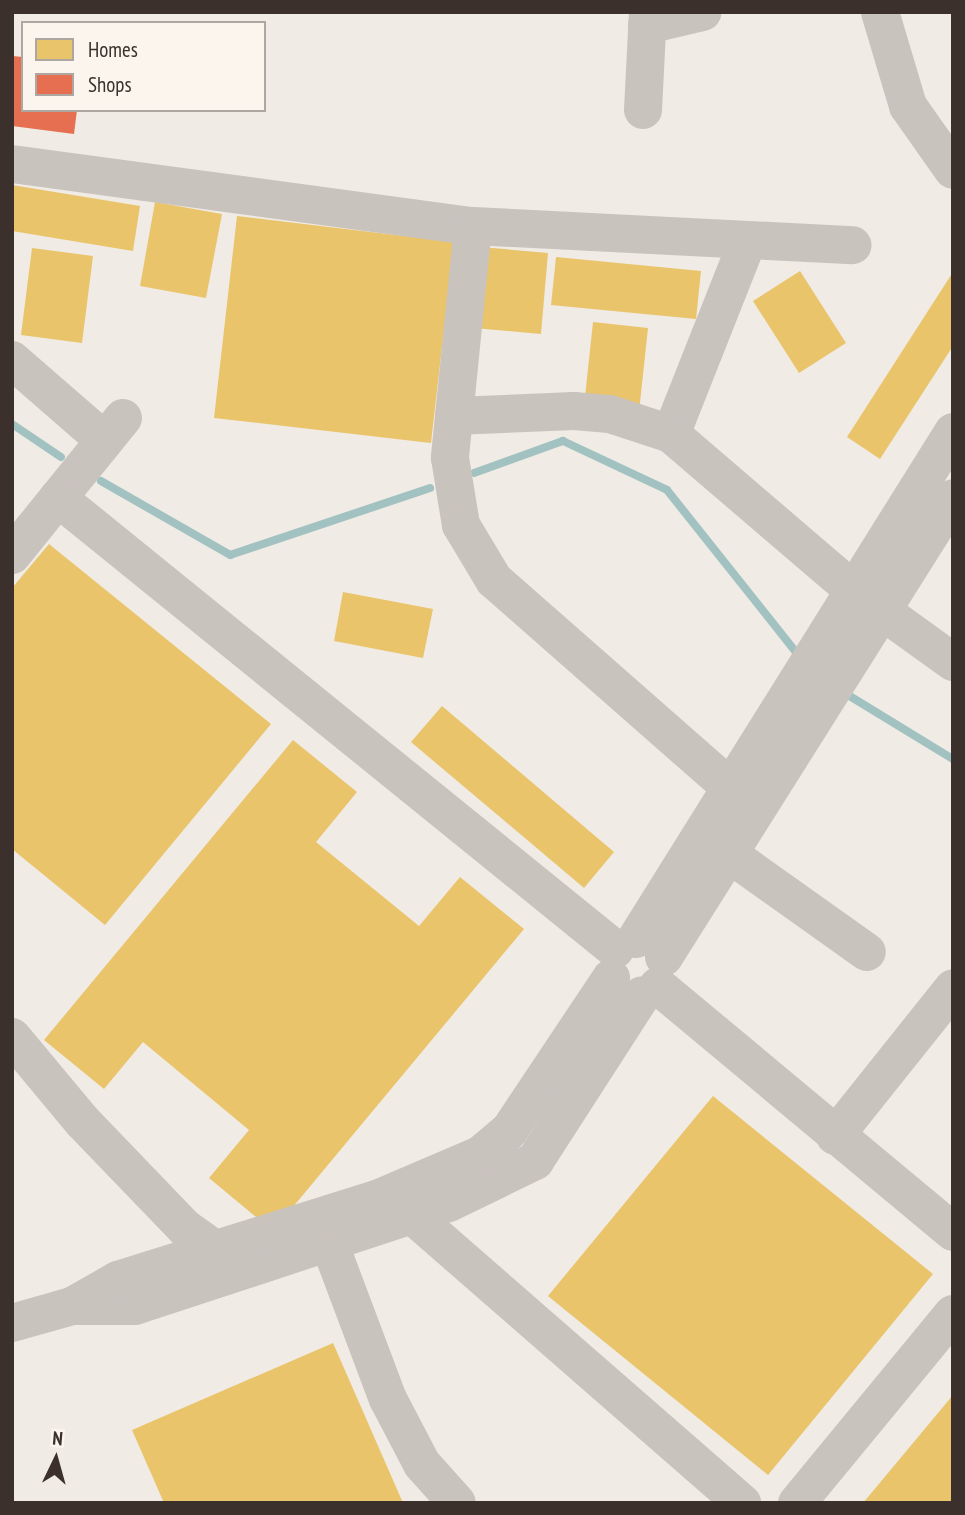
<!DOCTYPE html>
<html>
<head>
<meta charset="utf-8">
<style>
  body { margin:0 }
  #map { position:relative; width:965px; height:1515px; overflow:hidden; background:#f0ebe5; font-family:"PT Sans Narrow",sans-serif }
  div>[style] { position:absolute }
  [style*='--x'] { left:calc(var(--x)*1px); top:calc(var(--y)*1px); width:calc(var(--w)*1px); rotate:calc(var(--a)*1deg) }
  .homes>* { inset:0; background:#e9c46a }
  .shops>* { inset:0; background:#e76f51 }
  .stream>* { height:8px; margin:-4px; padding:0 4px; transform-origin:4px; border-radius:4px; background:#a1c2c1 }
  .minor>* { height:38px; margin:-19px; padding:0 19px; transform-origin:19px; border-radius:19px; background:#c9c3be }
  span { translate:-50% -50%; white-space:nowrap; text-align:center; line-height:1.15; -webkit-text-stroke:7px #fbf5ee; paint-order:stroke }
  .frame { position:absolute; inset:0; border:14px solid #3b302b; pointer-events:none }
  .legend { position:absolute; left:21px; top:21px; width:245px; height:91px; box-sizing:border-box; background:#fbf5ee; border:2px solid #aea6a0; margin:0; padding:9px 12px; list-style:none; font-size:21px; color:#3b302b }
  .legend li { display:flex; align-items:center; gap:14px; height:35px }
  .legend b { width:35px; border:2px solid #aea6a0 }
  .north { position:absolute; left:21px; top:1424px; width:70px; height:70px; -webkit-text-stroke:5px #fbf5ee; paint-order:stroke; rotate:5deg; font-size:19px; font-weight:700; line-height:28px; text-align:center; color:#3b302b }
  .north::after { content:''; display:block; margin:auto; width:24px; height:32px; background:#3b302b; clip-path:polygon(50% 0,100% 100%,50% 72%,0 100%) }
</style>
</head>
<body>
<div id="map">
  <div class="homes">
    <i style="clip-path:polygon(12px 185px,140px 206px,133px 251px,12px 231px)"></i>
    <i style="clip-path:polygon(155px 202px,222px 214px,206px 298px,140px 286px)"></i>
    <i style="clip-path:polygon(237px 216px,454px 242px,431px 443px,214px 418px)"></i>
    <i style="clip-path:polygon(481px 247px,548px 253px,541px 334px,474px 328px)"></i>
    <i style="clip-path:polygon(32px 248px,93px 256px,82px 343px,21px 335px)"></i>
    <i style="clip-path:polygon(556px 257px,701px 271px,696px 319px,551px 305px)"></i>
    <i style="clip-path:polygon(800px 271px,846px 343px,799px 373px,753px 301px)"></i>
    <i style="clip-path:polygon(953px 272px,953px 346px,880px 459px,847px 437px)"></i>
    <i style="clip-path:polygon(593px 322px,648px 328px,639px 412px,584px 406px)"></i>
    <i style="clip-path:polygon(49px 544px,271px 724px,105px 925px,12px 849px,12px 588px)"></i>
    <i style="clip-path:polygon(343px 592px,433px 609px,423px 658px,334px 641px)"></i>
    <i style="clip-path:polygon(442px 706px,614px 852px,584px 888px,411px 742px)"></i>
    <i style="clip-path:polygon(293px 740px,357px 792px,316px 842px,419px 926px,460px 877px,524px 929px,273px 1231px,209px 1178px,249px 1130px,143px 1042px,104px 1089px,44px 1040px)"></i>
    <i style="clip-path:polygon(713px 1096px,933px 1274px,768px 1475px,548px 1296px)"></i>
    <i style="clip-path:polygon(333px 1343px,403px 1503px,164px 1503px,132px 1430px)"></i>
    <i style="clip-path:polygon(953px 1395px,953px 1503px,863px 1503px)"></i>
  </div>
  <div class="shops">
    <i style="clip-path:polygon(12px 56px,23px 57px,23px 110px,77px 110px,74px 134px,12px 126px)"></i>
  </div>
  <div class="stream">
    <i style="--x:12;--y:424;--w:59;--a:34"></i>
    <i style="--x:474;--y:473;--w:95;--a:-19.8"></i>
    <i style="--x:563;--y:441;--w:115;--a:25.2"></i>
    <i style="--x:667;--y:490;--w:206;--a:51.5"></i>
    <i style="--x:101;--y:481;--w:149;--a:29.8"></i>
    <i style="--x:230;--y:555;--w:211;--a:-18.5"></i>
    <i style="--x:848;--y:695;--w:123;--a:31.4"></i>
  </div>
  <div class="minor">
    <i style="--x:880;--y:12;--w:98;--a:73.4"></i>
    <i style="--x:908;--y:106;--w:78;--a:54.9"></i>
    <i style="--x:647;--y:25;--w:57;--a:-13.1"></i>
    <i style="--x:643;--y:110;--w:98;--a:-87.1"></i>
    <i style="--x:12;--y:164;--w:465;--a:7.7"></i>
    <i style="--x:473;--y:226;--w:233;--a:95.7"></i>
    <i style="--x:450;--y:458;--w:68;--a:80.7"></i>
    <i style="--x:461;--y:525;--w:64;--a:59"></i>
    <i style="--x:494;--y:580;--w:310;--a:41.3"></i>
    <i style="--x:473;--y:226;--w:380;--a:2.9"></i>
    <i style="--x:746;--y:245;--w:203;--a:111.6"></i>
    <i style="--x:671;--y:434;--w:240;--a:40.6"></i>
    <i style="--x:853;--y:590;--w:123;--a:35.8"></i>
    <i style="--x:12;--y:360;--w:122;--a:41"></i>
    <i style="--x:454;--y:416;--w:120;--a:-2.4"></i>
    <i style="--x:574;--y:411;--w:36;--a:5"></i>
    <i style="--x:610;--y:414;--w:64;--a:18.2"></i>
    <i style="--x:123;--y:418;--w:103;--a:129.1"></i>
    <i style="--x:58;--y:498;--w:717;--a:39"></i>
    <i style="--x:12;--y:555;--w:73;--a:-51.1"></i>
    <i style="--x:729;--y:854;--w:169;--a:35.4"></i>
    <i style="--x:636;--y:939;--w:598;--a:-57.98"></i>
    <i style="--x:664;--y:957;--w:542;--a:-57.8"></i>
    <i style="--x:658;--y:986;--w:384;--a:39.8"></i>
    <i style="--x:12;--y:1037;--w:109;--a:50.2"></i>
    <i style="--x:82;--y:1121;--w:149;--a:46.1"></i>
    <i style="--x:185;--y:1228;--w:55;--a:35.4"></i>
    <i style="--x:835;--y:1136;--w:189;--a:-51.4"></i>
    <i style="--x:413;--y:1216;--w:437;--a:41.1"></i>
    <i style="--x:330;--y:1245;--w:165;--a:69.4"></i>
    <i style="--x:388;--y:1399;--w:73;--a:62.4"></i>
    <i style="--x:422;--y:1464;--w:52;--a:48.1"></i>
    <i style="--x:74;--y:1306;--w:61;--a:0"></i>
    <i style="--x:135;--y:1306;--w:330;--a:-18.2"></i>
    <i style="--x:449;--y:1203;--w:96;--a:-26"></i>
    <i style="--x:535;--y:1161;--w:197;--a:-57.2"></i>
    <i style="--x:12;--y:1323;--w:62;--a:-15.8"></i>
    <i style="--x:72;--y:1306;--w:53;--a:-29.5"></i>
    <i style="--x:118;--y:1280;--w:271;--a:-17.4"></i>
    <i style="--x:377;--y:1199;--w:112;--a:-23.1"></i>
    <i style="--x:480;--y:1155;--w:38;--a:-40"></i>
    <i style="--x:509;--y:1131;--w:184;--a:-56.3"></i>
    <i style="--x:797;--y:1503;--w:245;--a:-50.5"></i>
  </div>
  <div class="frame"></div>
  <ul class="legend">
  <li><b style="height:19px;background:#e9c46a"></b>Homes</li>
  <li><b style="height:19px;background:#e76f51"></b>Shops</li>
  </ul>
  <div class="north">N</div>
</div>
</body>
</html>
